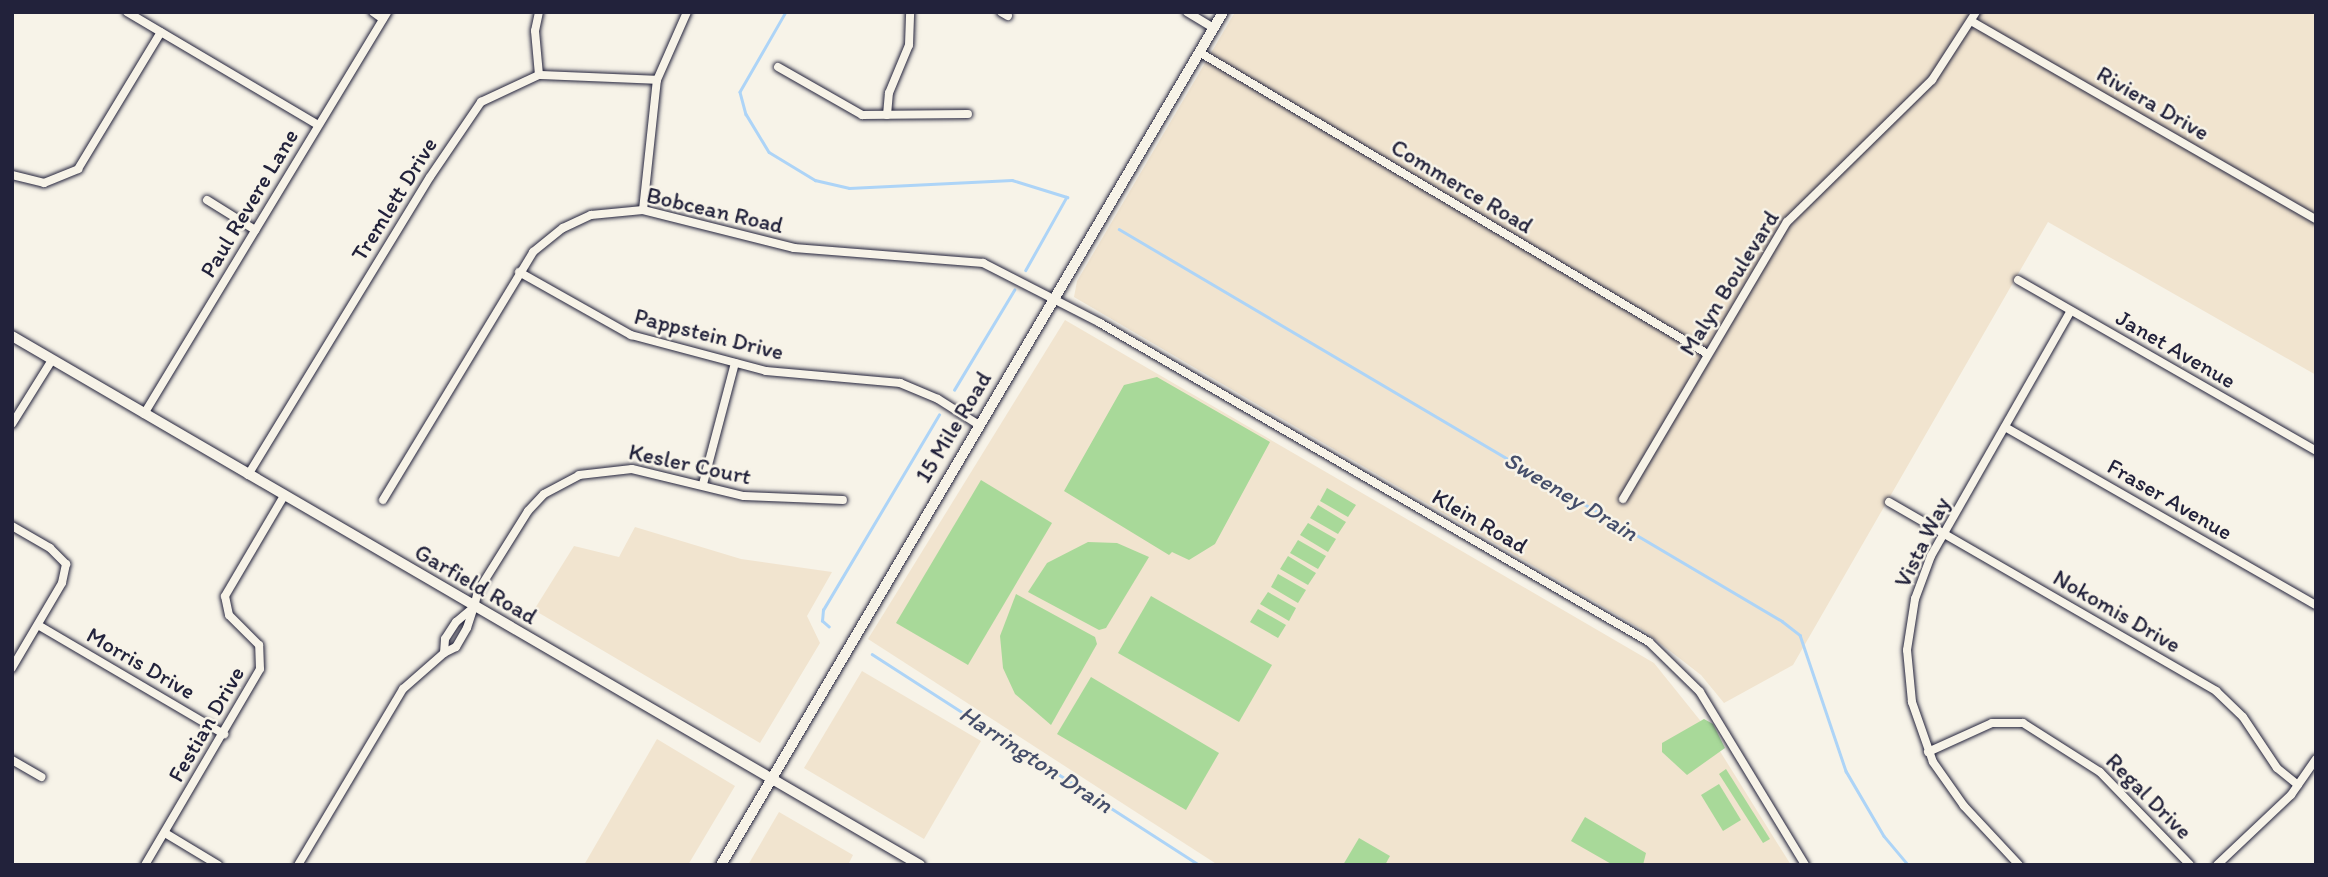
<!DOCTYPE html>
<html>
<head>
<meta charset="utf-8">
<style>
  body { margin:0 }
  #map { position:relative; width:2328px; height:877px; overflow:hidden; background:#f7f3e8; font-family:Itim,sans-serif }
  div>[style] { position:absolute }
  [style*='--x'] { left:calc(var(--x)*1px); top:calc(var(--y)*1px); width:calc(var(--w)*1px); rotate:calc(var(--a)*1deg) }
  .built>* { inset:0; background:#f1e4cf }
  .green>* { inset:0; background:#a8d999 }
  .stream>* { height:2.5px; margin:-1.25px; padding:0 1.25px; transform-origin:1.25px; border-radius:1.25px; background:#add4f7 }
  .roads { filter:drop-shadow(0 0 2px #22223b) drop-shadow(0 0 2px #22223b) }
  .minor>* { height:8px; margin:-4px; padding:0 4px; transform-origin:4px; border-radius:4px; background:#f7f3e8 }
  .secondary>* { height:10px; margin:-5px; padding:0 5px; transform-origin:5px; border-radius:5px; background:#f7f3e8 }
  span { translate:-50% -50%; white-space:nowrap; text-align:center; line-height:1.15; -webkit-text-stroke:5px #f7f3e8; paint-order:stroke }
  .street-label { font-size:23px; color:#22223b }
  .water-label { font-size:24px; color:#454e6a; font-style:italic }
  .frame { position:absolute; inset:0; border:14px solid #22223b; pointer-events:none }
</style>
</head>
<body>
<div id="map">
  <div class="built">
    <i style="clip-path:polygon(1235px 12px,2316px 12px,2316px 375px,2048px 222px,1793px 665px,1724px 703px,1701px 675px,1643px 630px,1074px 297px,1077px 281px)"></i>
    <i style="clip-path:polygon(1065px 320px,1654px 663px,1703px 724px,1791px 865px,1218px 865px,868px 639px)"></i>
    <i style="clip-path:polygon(635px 527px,741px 559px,832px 572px,807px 616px,820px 643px,760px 743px,534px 610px,574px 546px,619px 557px)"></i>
    <i style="clip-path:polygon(862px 671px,981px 741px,924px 839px,804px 768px)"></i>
    <i style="clip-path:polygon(657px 739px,735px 786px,688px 865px,584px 865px)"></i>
    <i style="clip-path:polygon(779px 812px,853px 855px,848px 865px,748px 865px)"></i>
  </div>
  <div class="green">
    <i style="clip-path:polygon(1157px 377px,1270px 442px,1215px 544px,1189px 560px,1172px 552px,1169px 555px,1064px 491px,1124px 385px)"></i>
    <i style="clip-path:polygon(981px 480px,1052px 523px,968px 665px,896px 623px)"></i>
    <i style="clip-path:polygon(1327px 488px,1356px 505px,1348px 517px,1320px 501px)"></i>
    <i style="clip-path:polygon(1318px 505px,1346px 522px,1338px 534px,1310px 518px)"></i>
    <i style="clip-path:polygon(1308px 523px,1336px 539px,1328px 552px,1300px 535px)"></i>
    <i style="clip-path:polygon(1298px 540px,1326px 556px,1318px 569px,1290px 553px)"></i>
    <i style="clip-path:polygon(1088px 542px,1117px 543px,1149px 557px,1106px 628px,1099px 630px,1028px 592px,1047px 563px)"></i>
    <i style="clip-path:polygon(1288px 556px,1316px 573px,1308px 585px,1280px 569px)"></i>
    <i style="clip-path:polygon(1278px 574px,1306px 590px,1298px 603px,1271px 587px)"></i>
    <i style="clip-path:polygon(1268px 592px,1296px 608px,1289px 621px,1260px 604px)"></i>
    <i style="clip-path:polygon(1016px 594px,1095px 637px,1097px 644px,1051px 725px,1015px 694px,1003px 668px,1000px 636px)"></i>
    <i style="clip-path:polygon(1151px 596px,1272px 665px,1239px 722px,1118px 653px)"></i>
    <i style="clip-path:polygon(1258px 609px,1286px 625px,1278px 638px,1250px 622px)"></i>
    <i style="clip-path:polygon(1091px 677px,1219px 753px,1186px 810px,1057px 734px)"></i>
    <i style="clip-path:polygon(1704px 719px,1713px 724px,1725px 748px,1687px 775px,1662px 752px,1662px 743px)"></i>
    <i style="clip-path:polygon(1726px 769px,1770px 839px,1763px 843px,1719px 774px)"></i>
    <i style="clip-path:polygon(1719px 784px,1741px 820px,1723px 831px,1701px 795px)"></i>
    <i style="clip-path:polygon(1585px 817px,1646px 853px,1643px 865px,1613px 865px,1571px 841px)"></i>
    <i style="clip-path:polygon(1359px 838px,1390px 856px,1385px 865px,1343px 865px)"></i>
  </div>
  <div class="stream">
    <i style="--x:786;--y:12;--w:92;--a:119.9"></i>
    <i style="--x:740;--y:92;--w:23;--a:75"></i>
    <i style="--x:746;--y:114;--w:44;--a:58.8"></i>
    <i style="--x:769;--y:152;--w:54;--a:31.3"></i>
    <i style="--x:815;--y:180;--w:35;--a:13"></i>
    <i style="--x:849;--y:188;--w:163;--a:-2.8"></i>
    <i style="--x:1012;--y:180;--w:58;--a:17.2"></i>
    <i style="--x:1067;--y:197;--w:84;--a:119.3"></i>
    <i style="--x:1119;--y:229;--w:770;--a:30.59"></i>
    <i style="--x:1782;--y:621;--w:23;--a:38"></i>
    <i style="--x:1800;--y:635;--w:144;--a:71.3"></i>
    <i style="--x:1846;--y:771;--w:75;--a:59.7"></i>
    <i style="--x:1884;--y:836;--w:38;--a:50"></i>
    <i style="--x:954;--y:390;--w:117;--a:-59"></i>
    <i style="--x:829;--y:627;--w:9;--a:-139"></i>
    <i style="--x:822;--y:621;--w:11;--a:-85"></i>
    <i style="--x:823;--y:610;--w:227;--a:-59.3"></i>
    <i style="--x:872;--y:654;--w:390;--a:32.8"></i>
  </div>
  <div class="roads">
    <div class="minor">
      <i style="--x:127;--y:12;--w:222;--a:30.6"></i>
      <i style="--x:373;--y:12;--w:12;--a:35"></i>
      <i style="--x:539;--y:12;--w:19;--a:102"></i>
      <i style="--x:535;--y:31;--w:44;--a:84.8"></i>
      <i style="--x:1001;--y:12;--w:8;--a:30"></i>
      <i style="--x:1187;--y:12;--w:31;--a:31"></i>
      <i style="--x:1971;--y:21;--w:398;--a:29.9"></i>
      <i style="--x:1199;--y:52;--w:590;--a:30.7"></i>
      <i style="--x:778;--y:67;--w:97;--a:29.7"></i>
      <i style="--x:862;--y:115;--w:106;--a:-0.5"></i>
      <i style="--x:887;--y:115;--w:22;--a:-85"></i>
      <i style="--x:889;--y:93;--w:52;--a:-67.4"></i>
      <i style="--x:909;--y:45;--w:33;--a:-88"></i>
      <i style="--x:12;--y:175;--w:33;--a:14"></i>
      <i style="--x:44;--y:183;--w:37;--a:-22"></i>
      <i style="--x:78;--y:169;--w:160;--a:-58.8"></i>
      <i style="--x:207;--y:200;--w:57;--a:32"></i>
      <i style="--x:643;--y:210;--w:131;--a:-83.9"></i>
      <i style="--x:657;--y:80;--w:74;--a:-66.2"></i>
      <i style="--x:519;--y:272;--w:129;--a:29.4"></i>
      <i style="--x:631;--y:335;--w:140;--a:14.9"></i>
      <i style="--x:766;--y:371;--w:135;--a:5.1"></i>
      <i style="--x:900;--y:383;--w:41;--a:22.8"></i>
      <i style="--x:938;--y:399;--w:49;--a:32.4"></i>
      <i style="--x:2018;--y:280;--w:344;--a:29.8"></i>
      <i style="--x:144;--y:414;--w:470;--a:-58.8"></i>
      <i style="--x:12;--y:424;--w:75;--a:-58"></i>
      <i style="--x:2005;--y:427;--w:358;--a:29.8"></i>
      <i style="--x:248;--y:475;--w:349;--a:-58.6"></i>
      <i style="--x:430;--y:177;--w:91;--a:-55.8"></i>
      <i style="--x:481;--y:102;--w:64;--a:-25"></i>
      <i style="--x:539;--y:75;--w:118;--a:2.4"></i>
      <i style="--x:703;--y:484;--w:125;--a:-75.2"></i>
      <i style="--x:1623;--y:499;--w:322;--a:-59.4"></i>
      <i style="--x:1787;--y:222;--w:203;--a:-44.4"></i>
      <i style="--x:1932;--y:80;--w:81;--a:-57.1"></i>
      <i style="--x:383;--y:500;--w:290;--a:-58.8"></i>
      <i style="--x:533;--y:252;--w:38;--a:-39"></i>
      <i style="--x:563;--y:228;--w:31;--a:-25"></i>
      <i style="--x:591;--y:215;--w:52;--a:-5.5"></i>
      <i style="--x:643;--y:210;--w:156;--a:14.1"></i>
      <i style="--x:794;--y:248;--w:190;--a:4.5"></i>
      <i style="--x:983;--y:263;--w:131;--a:27.1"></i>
      <i style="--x:1100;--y:323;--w:635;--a:30.16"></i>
      <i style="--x:1649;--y:642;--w:71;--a:44.4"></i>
      <i style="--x:1700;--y:692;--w:202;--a:58.7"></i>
      <i style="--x:1889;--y:502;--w:378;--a:30"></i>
      <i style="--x:2216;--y:691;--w:37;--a:44"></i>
      <i style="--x:2243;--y:717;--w:61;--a:56.3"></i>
      <i style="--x:2277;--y:768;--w:27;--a:39"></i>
      <i style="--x:12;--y:526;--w:44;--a:30.1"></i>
      <i style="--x:50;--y:548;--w:23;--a:45"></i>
      <i style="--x:66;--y:564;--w:19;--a:102"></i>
      <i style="--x:62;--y:583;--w:99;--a:120.5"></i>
      <i style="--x:474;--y:607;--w:23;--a:140"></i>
      <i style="--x:456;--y:622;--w:20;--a:123"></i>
      <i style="--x:445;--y:639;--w:14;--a:94"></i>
      <i style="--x:444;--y:653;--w:13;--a:-27"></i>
      <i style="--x:456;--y:647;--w:22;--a:-60"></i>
      <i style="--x:467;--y:628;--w:22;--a:-72"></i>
      <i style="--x:474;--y:607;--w:16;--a:-76"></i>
      <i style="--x:478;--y:591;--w:94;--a:-58"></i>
      <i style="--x:528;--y:511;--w:23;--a:-47"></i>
      <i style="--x:544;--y:494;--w:40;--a:-28"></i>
      <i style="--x:579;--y:475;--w:53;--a:-6.5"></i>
      <i style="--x:632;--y:469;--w:115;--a:13.6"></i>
      <i style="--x:744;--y:496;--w:99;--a:2.3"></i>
      <i style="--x:38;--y:625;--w:216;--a:30.4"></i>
      <i style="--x:1928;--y:752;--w:70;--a:-24.4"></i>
      <i style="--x:1992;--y:723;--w:31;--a:0"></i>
      <i style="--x:2023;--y:723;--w:91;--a:32.5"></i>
      <i style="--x:2100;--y:772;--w:129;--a:45.9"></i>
      <i style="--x:12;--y:760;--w:34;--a:30"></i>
      <i style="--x:165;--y:833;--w:62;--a:31.1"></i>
      <i style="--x:145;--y:865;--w:227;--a:-59.6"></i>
      <i style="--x:260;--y:669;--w:24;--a:-92"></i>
      <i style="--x:259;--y:645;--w:42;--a:-135"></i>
      <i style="--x:229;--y:615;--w:19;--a:-102"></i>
      <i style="--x:225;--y:596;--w:116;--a:-59.5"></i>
      <i style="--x:298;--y:865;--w:205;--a:-59.2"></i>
      <i style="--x:403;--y:689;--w:55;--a:-41.3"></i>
      <i style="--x:2019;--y:865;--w:81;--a:-133"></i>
      <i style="--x:1964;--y:806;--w:54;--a:-125.2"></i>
      <i style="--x:1933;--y:762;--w:64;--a:-109.3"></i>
      <i style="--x:1912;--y:702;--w:52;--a:-95.5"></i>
      <i style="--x:1907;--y:650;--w:52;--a:-81.1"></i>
      <i style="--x:1915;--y:599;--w:46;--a:-69.6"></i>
      <i style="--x:1931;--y:556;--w:282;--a:-60.3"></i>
      <i style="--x:2217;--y:865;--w:102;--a:-43.4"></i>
      <i style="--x:2291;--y:795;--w:44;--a:-55.2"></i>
    </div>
    <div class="secondary">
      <i style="--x:12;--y:336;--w:1051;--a:30.23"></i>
      <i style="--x:721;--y:865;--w:990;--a:-59.52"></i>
    </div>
  </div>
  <div class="street-label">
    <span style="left:2153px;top:103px;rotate:30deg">Riviera Drive</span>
    <span style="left:1462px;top:186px;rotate:31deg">Commerce Road</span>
    <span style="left:394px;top:199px;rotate:-58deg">Tremlett Drive</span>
    <span style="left:249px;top:203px;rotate:-59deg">Paul Revere Lane</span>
    <span style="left:715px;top:210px;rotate:13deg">Bobcean Road</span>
    <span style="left:1729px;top:283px;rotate:-58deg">Malyn Boulevard</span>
    <span style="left:709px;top:334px;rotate:14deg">Pappstein Drive</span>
    <span style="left:2176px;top:349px;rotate:30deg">Janet Avenue</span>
    <span style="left:953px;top:427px;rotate:-59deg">15 Mile Road</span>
    <span style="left:690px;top:464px;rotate:12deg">Kesler Court</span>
    <span style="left:2170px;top:499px;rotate:30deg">Fraser Avenue</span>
    <span style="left:1480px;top:521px;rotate:30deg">Klein Road</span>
    <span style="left:1922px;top:542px;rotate:-64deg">Vista Way</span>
    <span style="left:476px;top:584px;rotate:30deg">Garfield Road</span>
    <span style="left:2117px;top:611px;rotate:30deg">Nokomis Drive</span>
    <span style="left:141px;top:663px;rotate:30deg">Morris Drive</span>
    <span style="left:206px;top:724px;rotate:-60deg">Festian Drive</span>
    <span style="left:2149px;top:796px;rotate:45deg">Regal Drive</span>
  </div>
  <div class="water-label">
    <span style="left:1571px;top:496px;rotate:31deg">Sweeney Drain</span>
    <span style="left:1036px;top:759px;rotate:33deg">Harrington Drain</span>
  </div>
  <div class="frame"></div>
</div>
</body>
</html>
